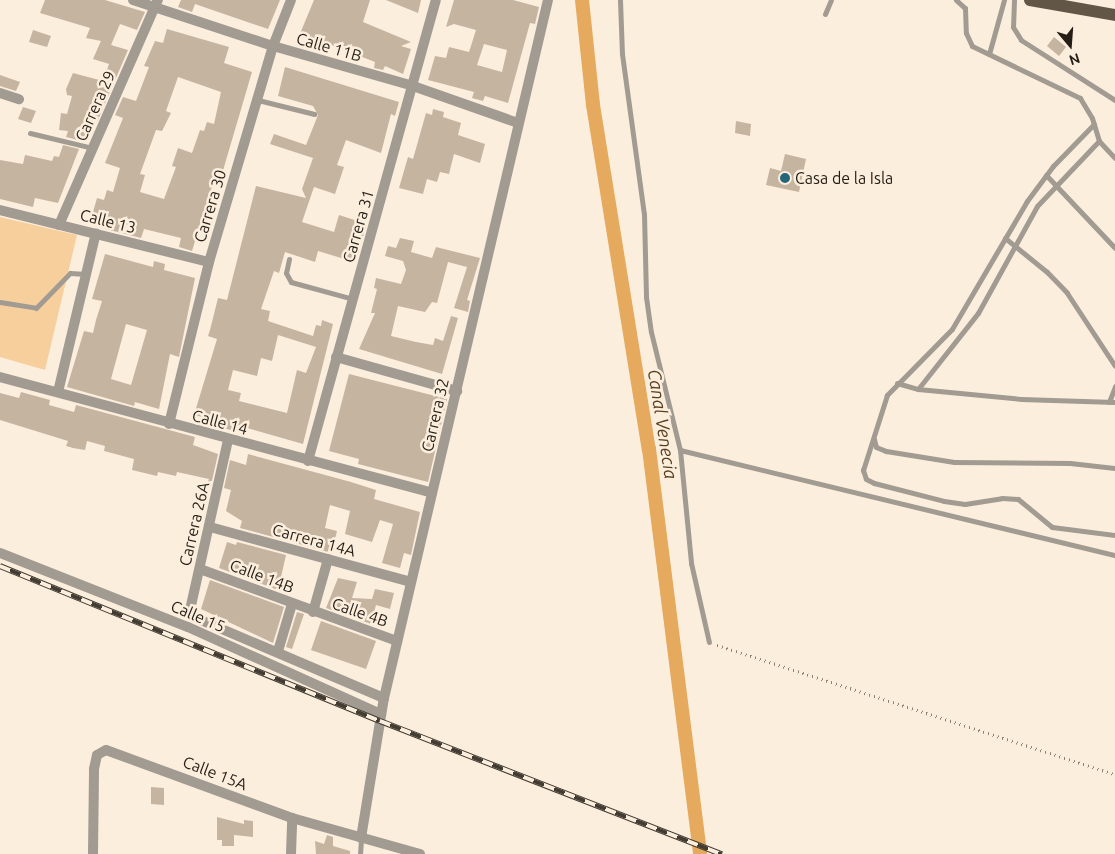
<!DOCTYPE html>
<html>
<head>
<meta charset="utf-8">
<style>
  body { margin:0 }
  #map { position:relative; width:1115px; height:854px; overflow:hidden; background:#fceedd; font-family:Ubuntu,sans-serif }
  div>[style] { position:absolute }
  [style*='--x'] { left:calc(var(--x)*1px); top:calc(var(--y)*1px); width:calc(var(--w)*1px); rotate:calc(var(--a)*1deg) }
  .green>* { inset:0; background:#f7cf9d }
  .canal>* { height:14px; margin:-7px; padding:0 7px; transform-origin:7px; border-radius:7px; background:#e5aa5d }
  .building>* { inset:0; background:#c5b4a0 }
  .path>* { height:2.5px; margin-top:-1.25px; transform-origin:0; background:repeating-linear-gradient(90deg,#8b8175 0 1px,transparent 0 5px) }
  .lane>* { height:5px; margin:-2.5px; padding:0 2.5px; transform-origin:2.5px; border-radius:2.5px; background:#a29b92 }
  .street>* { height:10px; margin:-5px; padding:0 5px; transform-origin:5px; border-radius:5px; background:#a29b92 }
  .primary>* { height:12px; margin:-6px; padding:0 6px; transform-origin:6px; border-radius:6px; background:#625646 }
  .rail>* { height:5.5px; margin-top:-2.75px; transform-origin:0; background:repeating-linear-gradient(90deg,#fceedd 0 11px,#433c32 0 22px); box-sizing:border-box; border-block:1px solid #433c32 }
  .dots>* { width:14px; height:14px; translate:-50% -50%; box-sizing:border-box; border:2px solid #fceedd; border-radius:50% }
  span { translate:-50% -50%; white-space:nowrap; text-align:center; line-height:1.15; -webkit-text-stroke:5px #fceedd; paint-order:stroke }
  .street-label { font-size:16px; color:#241e16 }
  .poi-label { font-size:16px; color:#241e16 }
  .left { translate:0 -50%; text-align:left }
  .water-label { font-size:18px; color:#563d1c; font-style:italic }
  .north { position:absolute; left:1045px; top:20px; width:50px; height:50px; -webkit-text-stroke:4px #fceedd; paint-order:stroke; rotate:162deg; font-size:14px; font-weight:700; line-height:20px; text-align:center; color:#241e16 }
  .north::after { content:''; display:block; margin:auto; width:18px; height:22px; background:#241e16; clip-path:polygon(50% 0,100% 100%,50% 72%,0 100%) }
</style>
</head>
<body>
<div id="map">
  <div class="green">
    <i style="clip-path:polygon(0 217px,77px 235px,45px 370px,0 357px)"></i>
  </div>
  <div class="canal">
    <i style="--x:582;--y:0;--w:106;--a:84"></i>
    <i style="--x:593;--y:105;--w:349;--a:80.8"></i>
    <i style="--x:649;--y:449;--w:408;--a:82.8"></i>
  </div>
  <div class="building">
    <i style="clip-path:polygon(45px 0,105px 0,145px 12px,137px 30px,120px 24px,111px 45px,128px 50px,98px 120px,82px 141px,66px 137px,68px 131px,59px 130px,61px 113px,67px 114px,72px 96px,67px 95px,66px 89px,73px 73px,103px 81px,109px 64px,93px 59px,101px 41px,86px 38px,90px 28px,40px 13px)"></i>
    <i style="clip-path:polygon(181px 0,280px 0,268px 29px,195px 4px,192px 12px,178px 7px)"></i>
    <i style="clip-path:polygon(314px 0,370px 0,363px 22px,411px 42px,401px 46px,411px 49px,403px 74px,385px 66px,383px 70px,374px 68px,375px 62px,314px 38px,313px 41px,299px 36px)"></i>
    <i style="clip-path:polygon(386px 0,421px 0,418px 13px)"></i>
    <i style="clip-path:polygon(evenodd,454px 0,513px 0,539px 7px,535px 24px,530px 23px,508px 103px,485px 96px,483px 101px,472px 98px,474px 92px,428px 80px,435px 56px,446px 58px,449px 47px,469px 52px,476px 30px,454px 24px,446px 27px,454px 0,484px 44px,507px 50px,502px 72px,477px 65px,484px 44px)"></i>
    <i style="clip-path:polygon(evenodd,167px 29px,229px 47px,224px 63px,252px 72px,219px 184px,213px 183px,192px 251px,179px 247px,181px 238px,144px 229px,141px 238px,102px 228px,104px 223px,91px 219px,97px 198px,104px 200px,107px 190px,113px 192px,120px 168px,105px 163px,123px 118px,115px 115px,123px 97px,136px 101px,149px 67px,144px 66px,148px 57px,155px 41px,163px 43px,167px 29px,178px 77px,221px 92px,214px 124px,207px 122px,204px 131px,200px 130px,192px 153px,178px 148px,172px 166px,176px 167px,164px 199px,140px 192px,145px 175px,140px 174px,156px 130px,162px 131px,171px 113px,166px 111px,178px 77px)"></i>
    <i style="clip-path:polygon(33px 30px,51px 36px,47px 47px,29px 42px)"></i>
    <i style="clip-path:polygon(1054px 37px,1066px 47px,1059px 56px,1047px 46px)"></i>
    <i style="clip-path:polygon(evenodd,285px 67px,399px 102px,395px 116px,391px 114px,381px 153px,346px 140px,337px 165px,344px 167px,335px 194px,314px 187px,302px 222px,334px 232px,339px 215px,367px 224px,362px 240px,357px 239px,351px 261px,318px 251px,315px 262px,285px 252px,279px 273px,274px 271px,261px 309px,270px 311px,268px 321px,313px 336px,316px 325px,321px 326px,322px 320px,333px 324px,303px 444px,233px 424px,231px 430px,209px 425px,207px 418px,194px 415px,217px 339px,208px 336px,210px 330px,218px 298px,227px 300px,256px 186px,306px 198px,302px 189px,313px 158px,270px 144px,274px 134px,306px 145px,318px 115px,313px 106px,278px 96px,285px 67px,278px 335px,316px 347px,306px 373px,297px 370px,287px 413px,239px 401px,241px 393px,228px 390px,233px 370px,257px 376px,261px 358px,272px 361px,278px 335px)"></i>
    <i style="clip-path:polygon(0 75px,20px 82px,16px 91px,0 86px)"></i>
    <i style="clip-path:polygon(23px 107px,36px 111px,31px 123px,18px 119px)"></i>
    <i style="clip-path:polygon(433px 109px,444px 112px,443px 117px,461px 123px,458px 135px,485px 144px,480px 163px,454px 154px,449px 174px,440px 172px,437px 182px,427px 179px,423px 194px,399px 188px,408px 157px,413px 159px,426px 113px,432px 115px)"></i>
    <i style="clip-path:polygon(736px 121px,751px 124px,750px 136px,735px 133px)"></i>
    <i style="clip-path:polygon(63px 145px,79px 149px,58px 203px,35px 198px,33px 207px,0 199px,0 160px,23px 164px,25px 155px,52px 161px,54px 156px,59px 157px)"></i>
    <i style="clip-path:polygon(785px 154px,806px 159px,799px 192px,766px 185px,770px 168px,781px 171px)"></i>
    <i style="clip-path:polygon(400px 238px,414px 241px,411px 252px,432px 258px,436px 247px,480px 258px,467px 300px,470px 301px,468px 312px,454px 308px,467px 267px,448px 262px,437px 303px,432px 302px,425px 312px,398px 306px,391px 336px,416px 342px,433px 345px,435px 338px,443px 341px,451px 316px,458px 318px,442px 374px,359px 349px,375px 313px,371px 313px,377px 289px,374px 288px,376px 278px,401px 284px,406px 270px,403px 261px,385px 256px,388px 246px,396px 248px)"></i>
    <i style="clip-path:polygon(evenodd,105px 254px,153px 267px,154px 261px,165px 264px,164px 270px,195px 278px,179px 357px,170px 354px,159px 409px,135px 402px,134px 406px,67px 387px,84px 331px,93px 333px,96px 320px,102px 301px,92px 299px,105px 254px,126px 324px,147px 330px,131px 385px,111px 379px,126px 324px)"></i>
    <i style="clip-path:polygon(349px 374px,447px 399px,428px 482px,358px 464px,359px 459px,329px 451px)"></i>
    <i style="clip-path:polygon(21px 392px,50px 400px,49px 405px,74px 412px,76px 405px,195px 437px,193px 445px,218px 454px,211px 485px,207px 484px,209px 479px,177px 472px,176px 476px,158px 472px,157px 476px,132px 470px,134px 459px,104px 451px,105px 446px,87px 441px,85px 450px,73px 448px,66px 446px,68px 441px,0 420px,0 393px,19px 398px)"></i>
    <i style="clip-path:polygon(248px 454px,351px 482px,376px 490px,374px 499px,420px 512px,411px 555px,404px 553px,400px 568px,382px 563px,393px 524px,380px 520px,372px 542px,345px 534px,350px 511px,330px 505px,325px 528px,337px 531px,332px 553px,240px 528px,242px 521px,226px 511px,231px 490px,224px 488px,230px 460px,246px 465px)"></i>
    <i style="clip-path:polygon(227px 542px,236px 545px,237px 542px,286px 555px,278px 590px,219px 568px)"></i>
    <i style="clip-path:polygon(338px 578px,357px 582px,352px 598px,372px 599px,375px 589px,394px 593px,390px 609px,376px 605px,371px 624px,326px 608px)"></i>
    <i style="clip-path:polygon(210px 580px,284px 607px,273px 643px,201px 609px)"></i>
    <i style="clip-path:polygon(297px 612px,304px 614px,292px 649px,286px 647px)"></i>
    <i style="clip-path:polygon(321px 621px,376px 641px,366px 669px,311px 650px)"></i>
    <i style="clip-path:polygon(151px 787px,164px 788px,164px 805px,151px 804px)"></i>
    <i style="clip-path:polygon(217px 817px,244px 824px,244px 820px,253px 821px,253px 837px,234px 835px,234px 846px,222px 846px,222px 840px,217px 840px)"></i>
    <i style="clip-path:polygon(327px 835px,333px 837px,333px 846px,350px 851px,350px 854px,316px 854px,315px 841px,324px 844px)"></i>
  </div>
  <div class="path">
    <i style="--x:717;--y:645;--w:418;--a:18"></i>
  </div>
  <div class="lane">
    <i style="--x:620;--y:0;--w:54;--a:87.9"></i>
    <i style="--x:622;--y:54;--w:162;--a:82.2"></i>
    <i style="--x:644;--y:214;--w:83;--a:88.6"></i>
    <i style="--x:646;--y:297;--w:35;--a:82"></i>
    <i style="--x:651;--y:332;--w:122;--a:76.2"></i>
    <i style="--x:680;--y:450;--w:114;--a:84.4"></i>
    <i style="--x:691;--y:563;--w:81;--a:77.2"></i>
    <i style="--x:956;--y:0;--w:12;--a:42"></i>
    <i style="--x:965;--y:8;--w:25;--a:88"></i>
    <i style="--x:966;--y:33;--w:14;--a:65"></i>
    <i style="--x:972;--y:46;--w:120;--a:25.7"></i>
    <i style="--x:1080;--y:98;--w:23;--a:59"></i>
    <i style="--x:1092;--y:118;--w:24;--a:73"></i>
    <i style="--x:1099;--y:141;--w:23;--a:47"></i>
    <i style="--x:1014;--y:0;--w:27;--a:92"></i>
    <i style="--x:1013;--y:27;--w:15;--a:58"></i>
    <i style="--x:1021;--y:40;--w:112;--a:32.6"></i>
    <i style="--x:825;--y:14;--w:15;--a:-67"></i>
    <i style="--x:989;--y:54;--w:56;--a:-74.5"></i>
    <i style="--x:258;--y:100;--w:58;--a:14"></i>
    <i style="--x:1094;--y:124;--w:59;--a:134.3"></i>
    <i style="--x:1053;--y:166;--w:44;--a:126.6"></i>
    <i style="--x:1027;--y:201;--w:148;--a:120.4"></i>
    <i style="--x:952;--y:329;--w:93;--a:134.6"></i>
    <i style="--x:887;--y:395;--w:79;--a:107.7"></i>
    <i style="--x:863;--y:470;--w:9;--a:72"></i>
    <i style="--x:866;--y:479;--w:9;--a:27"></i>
    <i style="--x:874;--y:483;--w:72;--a:14.4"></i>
    <i style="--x:944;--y:501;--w:21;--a:8"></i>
    <i style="--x:965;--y:504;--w:37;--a:-9"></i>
    <i style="--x:1002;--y:498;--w:16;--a:4"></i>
    <i style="--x:1018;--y:499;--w:44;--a:39.5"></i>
    <i style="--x:1052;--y:527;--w:64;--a:7.2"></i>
    <i style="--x:30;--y:133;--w:65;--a:13.4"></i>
    <i style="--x:1046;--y:175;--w:100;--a:46.6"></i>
    <i style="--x:1005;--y:238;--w:54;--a:39"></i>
    <i style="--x:1047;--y:272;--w:29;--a:46"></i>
    <i style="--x:1067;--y:293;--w:87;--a:56.7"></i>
    <i style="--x:289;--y:259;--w:14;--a:102"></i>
    <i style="--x:286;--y:273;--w:10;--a:61"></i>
    <i style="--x:291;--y:282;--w:64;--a:15.3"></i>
    <i style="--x:0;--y:302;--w:36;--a:9"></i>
    <i style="--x:36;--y:308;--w:49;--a:-45.8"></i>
    <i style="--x:70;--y:273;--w:16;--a:4"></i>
    <i style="--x:897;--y:383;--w:22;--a:16"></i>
    <i style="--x:918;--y:389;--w:103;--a:5.5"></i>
    <i style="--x:1021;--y:399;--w:94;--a:1.8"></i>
    <i style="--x:918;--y:389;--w:97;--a:-51.7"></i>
    <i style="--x:978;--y:313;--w:122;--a:-61.1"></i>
    <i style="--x:1037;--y:206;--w:90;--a:-46.4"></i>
    <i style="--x:1109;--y:402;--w:17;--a:-69"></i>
    <i style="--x:874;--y:439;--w:8;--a:76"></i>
    <i style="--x:876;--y:447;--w:11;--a:22"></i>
    <i style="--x:886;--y:451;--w:69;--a:9.2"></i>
    <i style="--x:954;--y:462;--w:116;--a:0.5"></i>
    <i style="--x:1070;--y:463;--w:45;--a:6.3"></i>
    <i style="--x:680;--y:450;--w:447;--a:13.6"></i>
    <i style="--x:360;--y:854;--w:16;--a:-86"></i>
  </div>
  <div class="street">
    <i style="--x:133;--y:0;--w:147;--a:18.2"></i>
    <i style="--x:273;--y:46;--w:146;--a:15.9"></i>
    <i style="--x:413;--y:86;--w:111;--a:19.4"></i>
    <i style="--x:0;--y:93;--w:20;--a:18"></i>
    <i style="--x:0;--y:210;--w:215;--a:14"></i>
    <i style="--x:59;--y:225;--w:246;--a:-66.3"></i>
    <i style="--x:336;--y:357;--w:126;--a:15.7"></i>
    <i style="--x:0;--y:377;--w:447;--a:15"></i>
    <i style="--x:58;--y:392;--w:163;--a:-76.6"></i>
    <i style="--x:169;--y:424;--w:167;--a:-76.1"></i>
    <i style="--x:209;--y:262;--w:225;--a:-73.5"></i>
    <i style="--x:273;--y:46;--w:49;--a:-68.6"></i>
    <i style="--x:228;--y:440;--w:179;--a:102.6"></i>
    <i style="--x:189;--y:615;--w:212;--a:23.1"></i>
    <i style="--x:308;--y:461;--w:478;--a:-74.5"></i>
    <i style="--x:210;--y:527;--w:208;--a:15.3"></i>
    <i style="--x:0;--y:553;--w:202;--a:21.5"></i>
    <i style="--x:188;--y:627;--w:212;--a:24.3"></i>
    <i style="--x:200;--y:569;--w:210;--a:20.1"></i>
    <i style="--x:313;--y:612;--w:55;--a:-74.2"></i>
    <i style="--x:278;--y:651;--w:49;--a:-73.4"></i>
    <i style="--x:361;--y:838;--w:142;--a:-80.7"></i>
    <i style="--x:384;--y:698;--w:717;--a:-76.78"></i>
    <i style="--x:93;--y:854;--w:85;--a:-89.3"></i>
    <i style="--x:94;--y:769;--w:14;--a:-78"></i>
    <i style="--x:97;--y:755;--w:10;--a:-29"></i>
    <i style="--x:106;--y:750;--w:198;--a:20.1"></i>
    <i style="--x:292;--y:818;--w:133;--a:15.7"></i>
    <i style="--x:291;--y:854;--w:36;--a:-88"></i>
  </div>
  <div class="primary">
    <i style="--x:1030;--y:0;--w:86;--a:10"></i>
  </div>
  <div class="rail">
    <i style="--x:0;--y:566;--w:410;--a:22.2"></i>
    <i style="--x:380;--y:721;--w:367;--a:21.3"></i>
  </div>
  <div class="dots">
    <i style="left:785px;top:178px;background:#246579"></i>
  </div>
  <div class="street-label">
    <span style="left:329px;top:47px;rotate:16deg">Calle 11B</span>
    <span style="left:95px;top:106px;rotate:-66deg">Carrera 29</span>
    <span style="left:210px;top:206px;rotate:-73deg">Carrera 30</span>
    <span style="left:108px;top:221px;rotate:14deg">Calle 13</span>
    <span style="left:358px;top:226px;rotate:-74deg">Carrera 31</span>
    <span style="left:435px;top:415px;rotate:-77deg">Carrera 32</span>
    <span style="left:220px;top:422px;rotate:15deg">Calle 14</span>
    <span style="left:194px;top:524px;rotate:-77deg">Carrera 26A</span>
    <span style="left:314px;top:540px;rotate:15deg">Carrera 14A</span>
    <span style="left:262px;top:576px;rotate:21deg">Calle 14B</span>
    <span style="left:360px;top:612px;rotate:19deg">Calle 4B</span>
    <span style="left:198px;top:616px;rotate:23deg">Calle 15</span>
    <span style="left:215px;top:773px;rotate:21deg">Calle 15A</span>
  </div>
  <div class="poi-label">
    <span class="left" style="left:795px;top:178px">Casa de la Isla</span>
  </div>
  <div class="water-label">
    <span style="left:663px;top:424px;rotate:81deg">Canal Venecia</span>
  </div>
  <div class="north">N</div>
</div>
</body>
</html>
